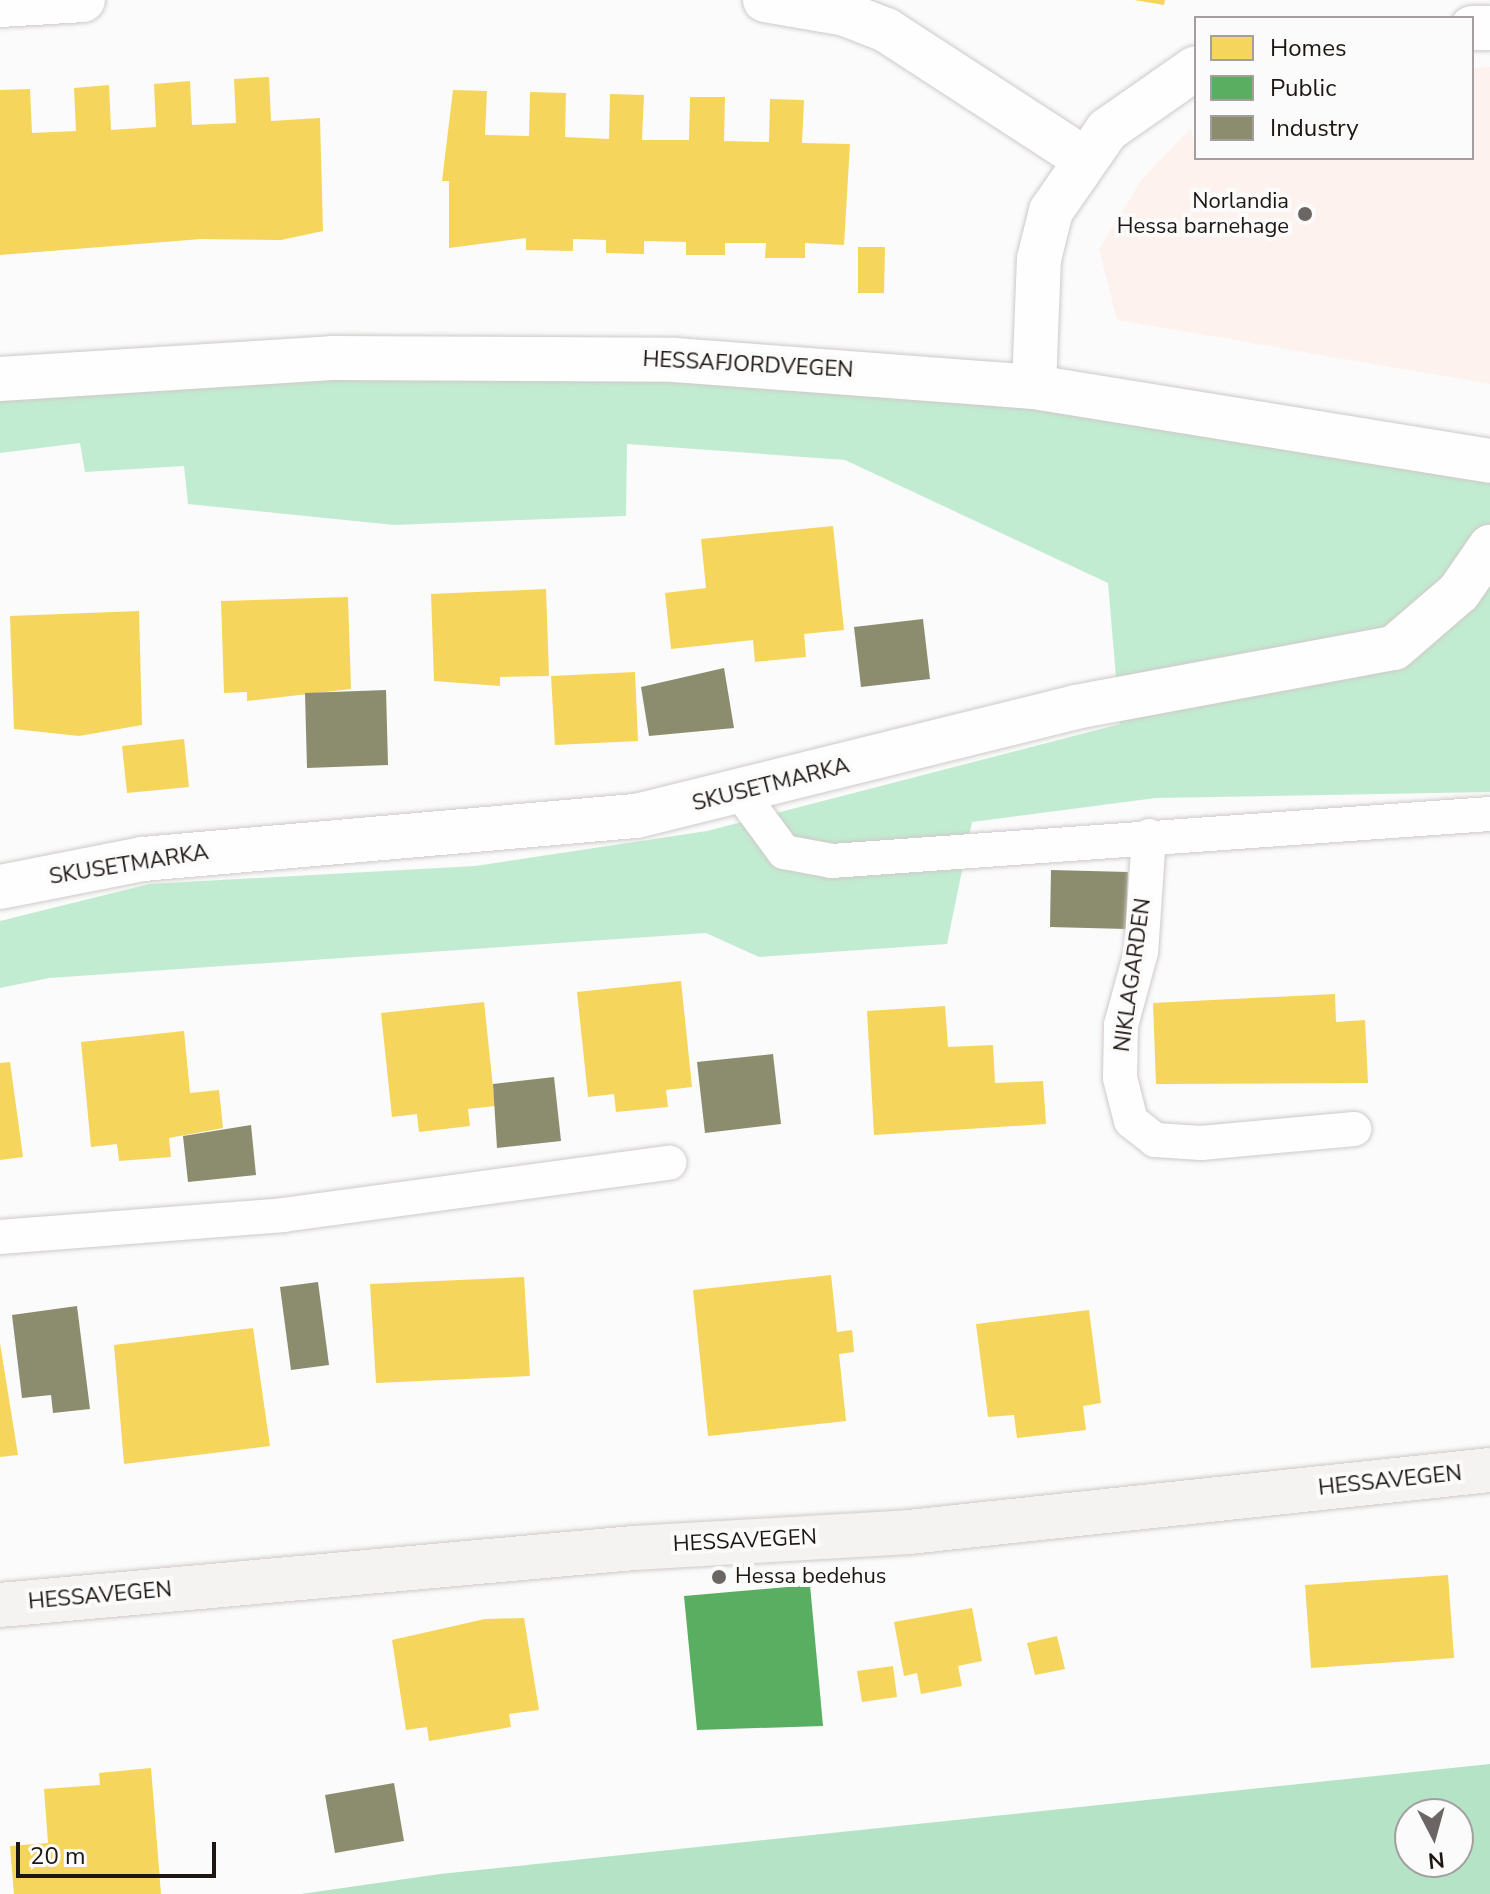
<!DOCTYPE html>
<html>
<head>
<meta charset="utf-8">
<style>
  body { margin:0 }
  #map { position:relative; width:1490px; height:1894px; overflow:hidden; background:#fbfbfb; font-family:"Nunito Sans",sans-serif }
  div>[style] { position:absolute }
  [style*='--x'] { left:calc(var(--x)*1px); top:calc(var(--y)*1px); width:calc(var(--w)*1px); rotate:calc(var(--a)*1deg) }
  .built>* { inset:0; background:#fdf2ed }
  .green>* { inset:0; background:#c2ecd1 }
  .forest>* { inset:0; background:#b4e3c5 }
  .homes>* { inset:0; background:#f6d55c }
  .public>* { inset:0; background:#5aae61 }
  .industry>* { inset:0; background:#8c8c6e }
  .roads { filter:drop-shadow(0 0 2px #cecac8) drop-shadow(0 0 2px #cecac8) }
  .lane>* { height:34px; margin:-17px; padding:0 17px; transform-origin:17px; border-radius:17px; background:#fefefe }
  .street>* { height:44px; margin:-22px; padding:0 22px; transform-origin:22px; border-radius:22px; background:#fefefe }
  .secondary>* { height:44px; margin:-22px; padding:0 22px; transform-origin:22px; border-radius:22px; background:#f4f3f1 }
  .dots>* { width:22px; height:22px; translate:-50% -50%; box-sizing:border-box; border:4px solid #fbfbfb; border-radius:50% }
  span { translate:-50% -50%; white-space:nowrap; text-align:center; line-height:1.15; -webkit-text-stroke:8px #fbfbfb; paint-order:stroke }
  .poi-label { font-size:22px; color:#1e1612 }
  .right { translate:-100% -50%; text-align:right }
  .left { translate:0 -50%; text-align:left }
  .street-label { font-size:22px; color:#1e1612 }
  .legend { position:absolute; left:1194px; top:16px; width:280px; height:144px; box-sizing:border-box; background:#fbfbfb; border:2px solid #a39f9e; margin:0; padding:10px 14px; list-style:none; font-size:24px; color:#1e1612 }
  .legend li { display:flex; align-items:center; gap:16px; height:40px }
  .legend b { width:40px; border:2px solid #a39f9e }
  .north { position:absolute; left:1394px; top:1798px; width:80px; height:80px; box-sizing:border-box; background:#fbfbfb; border:2px solid #a39f9e; border-radius:50%; rotate:174deg; font-size:22px; font-weight:700; line-height:32px; text-align:center; color:#1e1612 }
  .north::after { content:''; display:block; margin:auto; width:28px; height:36px; background:#6b6664; clip-path:polygon(50% 0,100% 100%,50% 72%,0 100%) }
  .scale { position:absolute; left:16px; top:1842px; width:200px; height:36px; box-sizing:border-box; border:4px solid #1e1612; border-top:0; padding-left:10px; font-size:24px; line-height:28px; white-space:nowrap; color:#1e1612; -webkit-text-stroke:6px #fbfbfb; paint-order:stroke }
</style>
</head>
<body>
<div id="map">
  <div class="built">
    <i style="clip-path:polygon(1490px 67px,1490px 384px,1117px 320px,1099px 249px,1142px 179px,1191px 128px,1196px 158px,1472px 158px,1472px 68px)"></i>
  </div>
  <div class="green">
    <i style="clip-path:polygon(513px 370px,1027px 408px,1490px 482px,1490px 792px,1156px 798px,972px 822px,947px 944px,759px 957px,706px 933px,49px 978px,0 988px,0 921px,149px 884px,475px 866px,707px 831px,1120px 724px,1108px 583px,845px 460px,627px 444px,626px 516px,394px 525px,188px 504px,184px 466px,85px 472px,80px 443px,0 453px,0 398px,68px 388px)"></i>
  </div>
  <div class="forest">
    <i style="clip-path:polygon(evenodd,1490px 1764px,1490px 1894px,301px 1894px,440px 1874px,1490px 1764px,1410px 1814px,1458px 1814px,1458px 1862px,1410px 1862px,1410px 1814px)"></i>
  </div>
  <div class="homes">
    <i style="clip-path:polygon(1134px 0,1165px 0,1164px 5px)"></i>
    <i style="clip-path:polygon(269px 77px,271px 121px,320px 118px,323px 231px,281px 240px,201px 239px,0 255px,0 90px,30px 89px,32px 133px,76px 131px,74px 88px,109px 85px,111px 130px,156px 127px,154px 84px,190px 81px,192px 125px,236px 123px,234px 79px)"></i>
    <i style="clip-path:polygon(453px 90px,487px 91px,485px 135px,529px 136px,530px 92px,566px 93px,565px 137px,609px 139px,610px 94px,644px 95px,642px 140px,689px 140px,690px 97px,725px 97px,724px 141px,769px 142px,770px 99px,804px 100px,802px 143px,850px 144px,844px 245px,805px 243px,805px 258px,765px 258px,766px 243px,725px 243px,725px 255px,686px 255px,686px 242px,644px 241px,644px 254px,606px 253px,606px 240px,573px 239px,573px 251px,526px 250px,526px 238px,449px 248px,449px 181px,442px 181px)"></i>
    <i style="clip-path:polygon(858px 247px,885px 247px,884px 293px,858px 293px)"></i>
    <i style="clip-path:polygon(833px 526px,844px 630px,804px 634px,806px 657px,755px 662px,753px 640px,671px 649px,665px 593px,706px 588px,701px 539px)"></i>
    <i style="clip-path:polygon(546px 589px,549px 676px,500px 677px,500px 686px,434px 681px,431px 594px)"></i>
    <i style="clip-path:polygon(348px 597px,351px 689px,247px 701px,247px 692px,224px 693px,221px 601px)"></i>
    <i style="clip-path:polygon(139px 611px,142px 725px,79px 736px,14px 729px,10px 616px)"></i>
    <i style="clip-path:polygon(635px 672px,638px 741px,555px 745px,551px 676px)"></i>
    <i style="clip-path:polygon(184px 739px,189px 787px,127px 793px,122px 746px)"></i>
    <i style="clip-path:polygon(681px 981px,692px 1087px,666px 1090px,668px 1107px,616px 1112px,614px 1094px,588px 1097px,577px 992px)"></i>
    <i style="clip-path:polygon(1335px 994px,1336px 1022px,1365px 1020px,1368px 1083px,1156px 1084px,1153px 1003px)"></i>
    <i style="clip-path:polygon(484px 1002px,495px 1106px,468px 1109px,470px 1126px,419px 1132px,417px 1114px,392px 1117px,381px 1013px)"></i>
    <i style="clip-path:polygon(945px 1006px,948px 1047px,993px 1045px,995px 1083px,1043px 1081px,1046px 1124px,874px 1135px,867px 1011px)"></i>
    <i style="clip-path:polygon(184px 1031px,190px 1093px,219px 1090px,223px 1128px,169px 1138px,171px 1157px,119px 1161px,117px 1144px,91px 1147px,81px 1042px)"></i>
    <i style="clip-path:polygon(10px 1062px,23px 1157px,0 1160px,0 1063px)"></i>
    <i style="clip-path:polygon(831px 1275px,837px 1332px,852px 1330px,854px 1352px,839px 1354px,846px 1421px,708px 1436px,693px 1290px)"></i>
    <i style="clip-path:polygon(524px 1277px,530px 1376px,376px 1383px,370px 1284px)"></i>
    <i style="clip-path:polygon(1089px 1310px,1101px 1403px,1083px 1406px,1086px 1430px,1017px 1438px,1014px 1415px,988px 1417px,976px 1324px)"></i>
    <i style="clip-path:polygon(253px 1328px,270px 1446px,124px 1464px,114px 1345px)"></i>
    <i style="clip-path:polygon(0 1343px,18px 1455px,0 1457px)"></i>
    <i style="clip-path:polygon(1448px 1575px,1454px 1658px,1311px 1668px,1305px 1585px)"></i>
    <i style="clip-path:polygon(972px 1608px,982px 1661px,958px 1666px,962px 1686px,921px 1694px,917px 1673px,904px 1676px,894px 1622px)"></i>
    <i style="clip-path:polygon(524px 1618px,539px 1710px,509px 1714px,511px 1727px,429px 1741px,427px 1727px,406px 1730px,392px 1640px,485px 1619px)"></i>
    <i style="clip-path:polygon(1057px 1636px,1065px 1669px,1035px 1675px,1027px 1643px)"></i>
    <i style="clip-path:polygon(893px 1666px,897px 1697px,862px 1702px,857px 1671px)"></i>
    <i style="clip-path:polygon(151px 1768px,161px 1894px,14px 1894px,10px 1846px,48px 1843px,44px 1789px,100px 1785px,99px 1773px)"></i>
  </div>
  <div class="public">
    <i style="clip-path:polygon(810px 1585px,823px 1726px,697px 1730px,684px 1596px)"></i>
  </div>
  <div class="industry">
    <i style="clip-path:polygon(923px 619px,930px 679px,861px 687px,854px 627px)"></i>
    <i style="clip-path:polygon(724px 668px,734px 728px,649px 736px,641px 687px)"></i>
    <i style="clip-path:polygon(386px 690px,388px 765px,307px 768px,305px 693px)"></i>
    <i style="clip-path:polygon(1051px 870px,1128px 872px,1126px 929px,1050px 927px)"></i>
    <i style="clip-path:polygon(773px 1054px,781px 1124px,705px 1133px,697px 1062px)"></i>
    <i style="clip-path:polygon(554px 1077px,561px 1141px,497px 1148px,493px 1084px)"></i>
    <i style="clip-path:polygon(251px 1125px,256px 1175px,188px 1182px,183px 1136px)"></i>
    <i style="clip-path:polygon(318px 1282px,329px 1365px,291px 1370px,280px 1287px)"></i>
    <i style="clip-path:polygon(77px 1306px,90px 1409px,53px 1413px,51px 1395px,22px 1398px,12px 1315px)"></i>
    <i style="clip-path:polygon(394px 1783px,404px 1841px,335px 1853px,325px 1795px)"></i>
  </div>
  <div class="roads">
    <div class="lane">
      <i style="--x:742;--y:795;--w:71;--a:53.6"></i>
      <i style="--x:784;--y:852;--w:49;--a:10.6"></i>
      <i style="--x:832;--y:861;--w:660;--a:-4.09"></i>
      <i style="--x:1149;--y:836;--w:116;--a:93.9"></i>
      <i style="--x:1141;--y:952;--w:76;--a:105.3"></i>
      <i style="--x:1121;--y:1025;--w:53;--a:91.1"></i>
      <i style="--x:1120;--y:1078;--w:44;--a:75.7"></i>
      <i style="--x:1131;--y:1121;--w:31;--a:38"></i>
      <i style="--x:1155;--y:1140;--w:46;--a:3.7"></i>
      <i style="--x:1201;--y:1143;--w:154;--a:-5.2"></i>
      <i style="--x:0;--y:1237;--w:284;--a:-4.4"></i>
      <i style="--x:283;--y:1215;--w:390;--a:-7.7"></i>
    </div>
    <div class="street">
      <i style="--x:765;--y:0;--w:81;--a:9.9"></i>
      <i style="--x:845;--y:14;--w:44;--a:21.3"></i>
      <i style="--x:886;--y:30;--w:235;--a:33"></i>
      <i style="--x:0;--y:5;--w:83;--a:-3.4"></i>
      <i style="--x:1472;--y:28;--w:18;--a:0"></i>
      <i style="--x:0;--y:379;--w:332;--a:-3.6"></i>
      <i style="--x:331;--y:358;--w:344;--a:0.3"></i>
      <i style="--x:675;--y:360;--w:360;--a:4.3"></i>
      <i style="--x:1034;--y:387;--w:462;--a:9.2"></i>
      <i style="--x:1034;--y:387;--w:128;--a:-87.8"></i>
      <i style="--x:1039;--y:259;--w:49;--a:-76"></i>
      <i style="--x:1051;--y:211;--w:98;--a:-55.3"></i>
      <i style="--x:1107;--y:130;--w:108;--a:-34.9"></i>
      <i style="--x:0;--y:887;--w:146;--a:-11.1"></i>
      <i style="--x:143;--y:859;--w:495;--a:-5"></i>
      <i style="--x:636;--y:816;--w:452;--a:-13.9"></i>
      <i style="--x:1075;--y:707;--w:324;--a:-10.5"></i>
      <i style="--x:1394;--y:648;--w:86;--a:-40.7"></i>
      <i style="--x:1459;--y:592;--w:55;--a:-55.4"></i>
    </div>
    <div class="secondary">
      <i style="--x:0;--y:1605;--w:637;--a:-5.14"></i>
      <i style="--x:634;--y:1548;--w:275;--a:-3.3"></i>
      <i style="--x:909;--y:1532;--w:584;--a:-6.09"></i>
    </div>
  </div>
  <div class="dots">
    <i style="left:1305px;top:214px;background:#6b6664"></i>
    <i style="left:719px;top:1577px;background:#6b6664"></i>
  </div>
  <div class="poi-label">
    <span class="right" style="left:1289px;top:214px">Norlandia<br>Hessa barnehage</span>
    <span class="left" style="left:735px;top:1577px">Hessa bedehus</span>
  </div>
  <div class="street-label">
    <span style="left:748px;top:365px;rotate:3deg">HESSAFJORDVEGEN</span>
    <span style="left:771px;top:785px;rotate:-14deg">SKUSETMARKA</span>
    <span style="left:129px;top:865px;rotate:-9deg">SKUSETMARKA</span>
    <span style="left:1133px;top:975px;rotate:-82deg">NIKLAGARDEN</span>
    <span style="left:1390px;top:1481px;rotate:-6deg">HESSAVEGEN</span>
    <span style="left:745px;top:1541px;rotate:-3deg">HESSAVEGEN</span>
    <span style="left:100px;top:1596px;rotate:-5deg">HESSAVEGEN</span>
  </div>
  <ul class="legend">
  <li><b style="height:22px;background:#f6d55c"></b>Homes</li>
  <li><b style="height:22px;background:#5aae61"></b>Public</li>
  <li><b style="height:22px;background:#8c8c6e"></b>Industry</li>
  </ul>
  <div class="north">N</div>
  <div class="scale">20 m</div>
</div>
</body>
</html>
